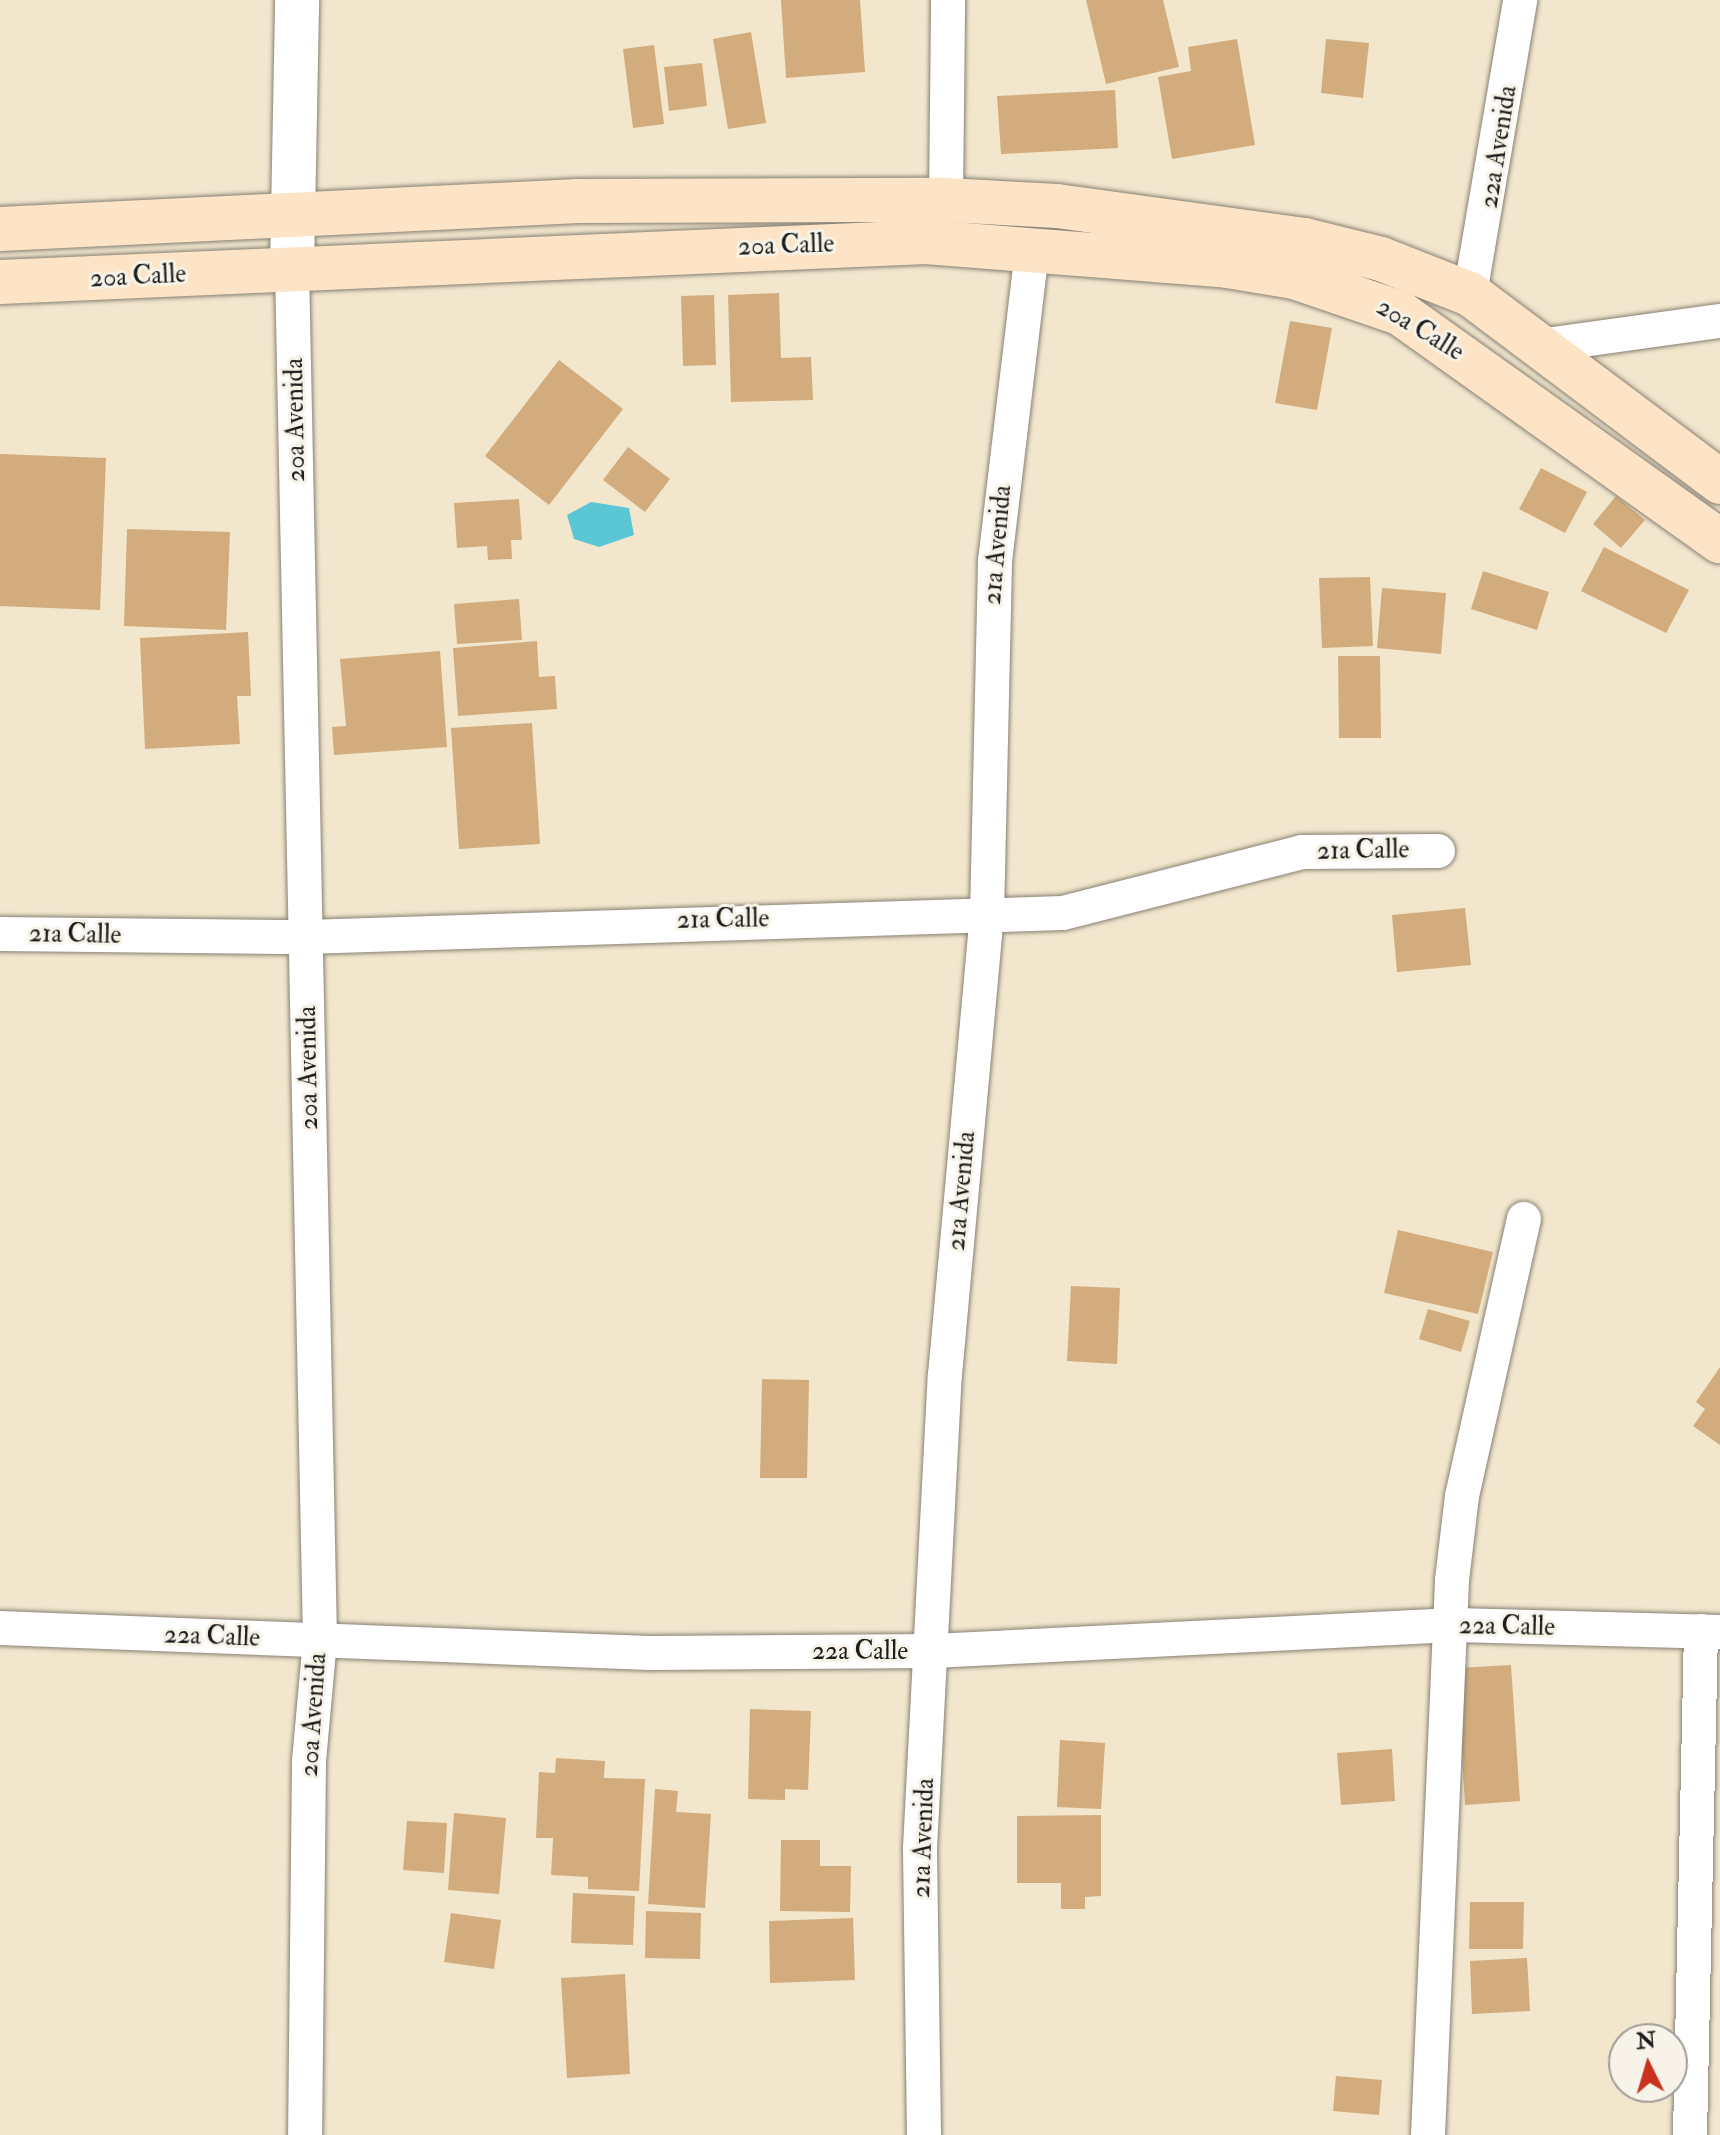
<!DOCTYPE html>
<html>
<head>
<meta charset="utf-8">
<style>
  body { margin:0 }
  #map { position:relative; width:1720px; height:2135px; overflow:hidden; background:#f2e6cd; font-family:"IM FELL Double Pica",serif }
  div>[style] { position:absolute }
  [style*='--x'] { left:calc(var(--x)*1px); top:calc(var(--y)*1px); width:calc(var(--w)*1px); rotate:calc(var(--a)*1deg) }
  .water>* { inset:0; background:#5bc7d4 }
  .building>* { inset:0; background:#d2ac7d }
  .roads { filter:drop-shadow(0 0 2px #878174) drop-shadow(0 0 2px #878174) }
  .minor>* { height:34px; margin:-17px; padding:0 17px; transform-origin:17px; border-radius:17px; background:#fff }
  .tertiary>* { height:44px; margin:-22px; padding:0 22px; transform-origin:22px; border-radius:22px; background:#fff }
  .secondary>* { height:44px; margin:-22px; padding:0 22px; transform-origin:22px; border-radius:22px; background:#fee4c6 }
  span { translate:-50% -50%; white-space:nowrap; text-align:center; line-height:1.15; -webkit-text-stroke:6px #f7f3e8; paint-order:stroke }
  .street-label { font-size:26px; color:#1c1c1c }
  .north { position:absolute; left:1608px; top:2023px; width:80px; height:80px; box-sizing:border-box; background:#f7f3e8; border:2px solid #9f9d96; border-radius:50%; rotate:355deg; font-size:22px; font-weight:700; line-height:32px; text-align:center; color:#1c1c1c }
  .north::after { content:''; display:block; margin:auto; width:28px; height:36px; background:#c8321e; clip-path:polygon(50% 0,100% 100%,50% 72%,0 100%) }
</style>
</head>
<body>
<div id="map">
  <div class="water">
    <i style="clip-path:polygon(591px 502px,629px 508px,634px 535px,599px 547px,574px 539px,567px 515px)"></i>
  </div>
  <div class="building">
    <i style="clip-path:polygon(781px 0,860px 0,865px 72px,786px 78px)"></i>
    <i style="clip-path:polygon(1086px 0,1163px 0,1179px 67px,1106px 84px)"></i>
    <i style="clip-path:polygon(751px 32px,766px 123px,728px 129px,713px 39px)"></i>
    <i style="clip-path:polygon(1237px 39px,1255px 145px,1172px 159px,1158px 77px,1191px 71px,1188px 47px)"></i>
    <i style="clip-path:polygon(1326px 39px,1369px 43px,1363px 98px,1321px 93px)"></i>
    <i style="clip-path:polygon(654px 45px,664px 124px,633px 128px,623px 49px)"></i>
    <i style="clip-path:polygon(702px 63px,707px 106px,669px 111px,664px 67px)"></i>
    <i style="clip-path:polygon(1115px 90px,1118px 148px,1001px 154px,997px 96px)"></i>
    <i style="clip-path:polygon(779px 293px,781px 358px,811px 357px,813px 400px,731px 402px,728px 295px)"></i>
    <i style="clip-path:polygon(714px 295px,716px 365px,683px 366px,681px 296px)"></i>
    <i style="clip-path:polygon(1290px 321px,1332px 328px,1317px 410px,1275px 403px)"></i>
    <i style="clip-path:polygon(559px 360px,623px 409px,549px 505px,485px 456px)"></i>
    <i style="clip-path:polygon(628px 447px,670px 479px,645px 512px,603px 480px)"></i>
    <i style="clip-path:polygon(0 454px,106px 458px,100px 610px,0 606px)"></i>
    <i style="clip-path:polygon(1541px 468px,1587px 492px,1565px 533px,1519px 509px)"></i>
    <i style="clip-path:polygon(1616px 496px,1645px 520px,1621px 548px,1593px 524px)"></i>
    <i style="clip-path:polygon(519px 499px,522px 540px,511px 540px,512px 559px,488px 560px,487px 546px,457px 548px,454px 503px)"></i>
    <i style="clip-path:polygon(127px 529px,230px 532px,226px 630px,124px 626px)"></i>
    <i style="clip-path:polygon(1604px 547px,1689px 590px,1666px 633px,1581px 591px)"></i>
    <i style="clip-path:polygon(1483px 571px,1549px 592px,1537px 630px,1471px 609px)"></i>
    <i style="clip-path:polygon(1370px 577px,1373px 646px,1322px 648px,1319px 578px)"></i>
    <i style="clip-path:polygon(1382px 588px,1446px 593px,1441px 654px,1377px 648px)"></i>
    <i style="clip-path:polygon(519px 599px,522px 640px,457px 644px,454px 604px)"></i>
    <i style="clip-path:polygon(248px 632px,251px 696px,237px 696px,240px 744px,145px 749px,140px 638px)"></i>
    <i style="clip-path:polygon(537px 641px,539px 677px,555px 676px,557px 709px,458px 716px,453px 648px)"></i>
    <i style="clip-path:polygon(440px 651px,447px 747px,334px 755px,332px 727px,346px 726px,340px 659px)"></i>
    <i style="clip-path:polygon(1338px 656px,1380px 656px,1381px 738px,1339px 738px)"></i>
    <i style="clip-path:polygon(532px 723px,540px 844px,459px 849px,451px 728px)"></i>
    <i style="clip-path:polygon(1465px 908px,1471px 965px,1397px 972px,1392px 915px)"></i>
    <i style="clip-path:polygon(1398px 1230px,1493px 1252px,1478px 1314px,1384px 1293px)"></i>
    <i style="clip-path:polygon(1071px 1286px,1120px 1288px,1117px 1364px,1067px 1361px)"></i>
    <i style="clip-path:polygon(1428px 1309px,1470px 1321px,1461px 1352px,1419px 1339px)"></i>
    <i style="clip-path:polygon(1720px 1367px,1720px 1445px,1693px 1426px,1705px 1409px,1696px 1402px)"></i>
    <i style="clip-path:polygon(762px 1379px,809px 1380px,807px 1478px,760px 1478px)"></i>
    <i style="clip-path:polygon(1511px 1665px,1520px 1801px,1465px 1805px,1457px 1668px)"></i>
    <i style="clip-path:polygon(750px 1709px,811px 1711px,808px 1790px,785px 1789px,785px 1800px,748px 1799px)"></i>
    <i style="clip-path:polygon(1060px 1740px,1105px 1743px,1101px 1809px,1057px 1807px)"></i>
    <i style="clip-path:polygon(1392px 1749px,1395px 1801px,1341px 1805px,1337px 1753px)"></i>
    <i style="clip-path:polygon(556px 1758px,605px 1761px,604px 1778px,645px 1779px,639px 1891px,588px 1889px,588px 1877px,551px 1875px,553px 1838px,536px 1838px,539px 1772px,555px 1773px)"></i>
    <i style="clip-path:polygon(655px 1789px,678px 1791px,676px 1812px,711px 1814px,705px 1908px,648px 1904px)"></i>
    <i style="clip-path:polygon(454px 1813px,506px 1818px,499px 1894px,448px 1890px)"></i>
    <i style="clip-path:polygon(1101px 1815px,1101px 1896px,1085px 1897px,1085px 1909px,1061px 1909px,1061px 1883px,1017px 1883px,1017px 1816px)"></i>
    <i style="clip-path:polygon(407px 1821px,447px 1823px,444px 1873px,403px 1870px)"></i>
    <i style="clip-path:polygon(781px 1840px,820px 1840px,820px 1866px,851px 1866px,850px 1912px,780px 1911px)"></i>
    <i style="clip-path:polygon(573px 1893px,635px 1896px,633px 1945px,571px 1943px)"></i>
    <i style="clip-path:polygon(1470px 1902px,1524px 1902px,1523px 1949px,1469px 1949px)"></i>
    <i style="clip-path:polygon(646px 1911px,701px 1913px,700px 1959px,645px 1958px)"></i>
    <i style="clip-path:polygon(451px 1913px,501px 1920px,494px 1969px,444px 1962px)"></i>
    <i style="clip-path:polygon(853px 1918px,855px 1980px,770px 1983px,769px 1921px)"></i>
    <i style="clip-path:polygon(1527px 1958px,1530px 2011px,1472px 2014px,1470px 1961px)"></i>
    <i style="clip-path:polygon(625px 1974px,630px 2074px,567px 2078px,561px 1978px)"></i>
    <i style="clip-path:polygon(1336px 2076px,1382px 2080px,1379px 2115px,1333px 2111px)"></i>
  </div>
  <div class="roads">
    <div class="minor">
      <i style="--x:946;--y:200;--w:200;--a:-89.4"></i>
      <i style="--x:292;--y:268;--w:1372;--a:88.83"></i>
      <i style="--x:320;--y:1640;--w:121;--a:95.2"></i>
      <i style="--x:309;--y:1761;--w:374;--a:90.6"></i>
      <i style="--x:1470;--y:294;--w:298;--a:-80.3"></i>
      <i style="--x:1539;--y:346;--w:183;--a:-7.9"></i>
      <i style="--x:0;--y:934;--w:306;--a:0.6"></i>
      <i style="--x:306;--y:937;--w:757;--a:-1.82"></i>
      <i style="--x:1063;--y:913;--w:247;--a:-14.3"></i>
      <i style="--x:1302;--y:852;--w:136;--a:-0.4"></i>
      <i style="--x:0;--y:1628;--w:650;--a:2.2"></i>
      <i style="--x:650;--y:1653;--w:282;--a:-0.4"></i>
      <i style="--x:932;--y:1651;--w:522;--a:-2.86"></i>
      <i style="--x:1453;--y:1625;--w:267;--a:1.5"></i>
      <i style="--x:924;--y:2135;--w:287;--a:-90.8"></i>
      <i style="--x:920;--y:1848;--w:474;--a:-87"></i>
      <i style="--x:945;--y:1375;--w:461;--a:-84.8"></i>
      <i style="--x:987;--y:916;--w:355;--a:-88.7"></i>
      <i style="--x:995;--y:561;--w:314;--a:-83.2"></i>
      <i style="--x:1428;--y:2135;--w:556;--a:-87.52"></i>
      <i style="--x:1452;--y:1580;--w:85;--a:-83.2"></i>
      <i style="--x:1462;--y:1496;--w:284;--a:-77.4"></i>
      <i style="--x:1690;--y:2135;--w:504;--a:-88.75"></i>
    </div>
    <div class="tertiary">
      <i style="--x:292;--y:268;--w:268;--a:-88.9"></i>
    </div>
    <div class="secondary">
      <i style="--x:0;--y:229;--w:579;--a:-2.77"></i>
      <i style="--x:578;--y:201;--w:368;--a:-0.2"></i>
      <i style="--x:946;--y:200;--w:111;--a:3.1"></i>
      <i style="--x:1057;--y:206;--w:250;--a:7.8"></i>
      <i style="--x:1305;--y:240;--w:78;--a:14"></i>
      <i style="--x:1381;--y:259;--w:96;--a:21.5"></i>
      <i style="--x:1470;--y:294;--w:313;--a:36.9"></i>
      <i style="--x:0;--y:282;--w:927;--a:-2.47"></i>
      <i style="--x:926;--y:242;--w:303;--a:4.5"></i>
      <i style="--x:1228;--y:266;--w:67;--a:9.5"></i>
      <i style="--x:1294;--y:277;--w:112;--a:18.8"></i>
      <i style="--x:1400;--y:313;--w:393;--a:35.5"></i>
    </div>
  </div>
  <div class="street-label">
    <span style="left:1499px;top:147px;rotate:-81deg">22a Avenida</span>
    <span style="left:786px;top:246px;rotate:-2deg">20a Calle</span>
    <span style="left:138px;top:277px;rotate:-3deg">20a Calle</span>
    <span style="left:1420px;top:330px;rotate:31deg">20a Calle</span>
    <span style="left:296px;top:420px;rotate:-91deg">20a Avenida</span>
    <span style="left:998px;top:545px;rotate:-85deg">21a Avenida</span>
    <span style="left:1363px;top:851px;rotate:-1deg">21a Calle</span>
    <span style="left:723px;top:920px;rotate:-1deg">21a Calle</span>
    <span style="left:75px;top:935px;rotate:1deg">21a Calle</span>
    <span style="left:309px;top:1068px;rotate:-91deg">20a Avenida</span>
    <span style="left:962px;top:1191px;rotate:-85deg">21a Avenida</span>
    <span style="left:1507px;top:1627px;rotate:1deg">22a Calle</span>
    <span style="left:212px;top:1637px;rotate:2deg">22a Calle</span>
    <span style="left:860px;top:1652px">22a Calle</span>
    <span style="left:314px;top:1715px;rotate:-86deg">20a Avenida</span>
    <span style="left:924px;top:1838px;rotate:-88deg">21a Avenida</span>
  </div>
  <div class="north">N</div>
</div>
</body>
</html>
